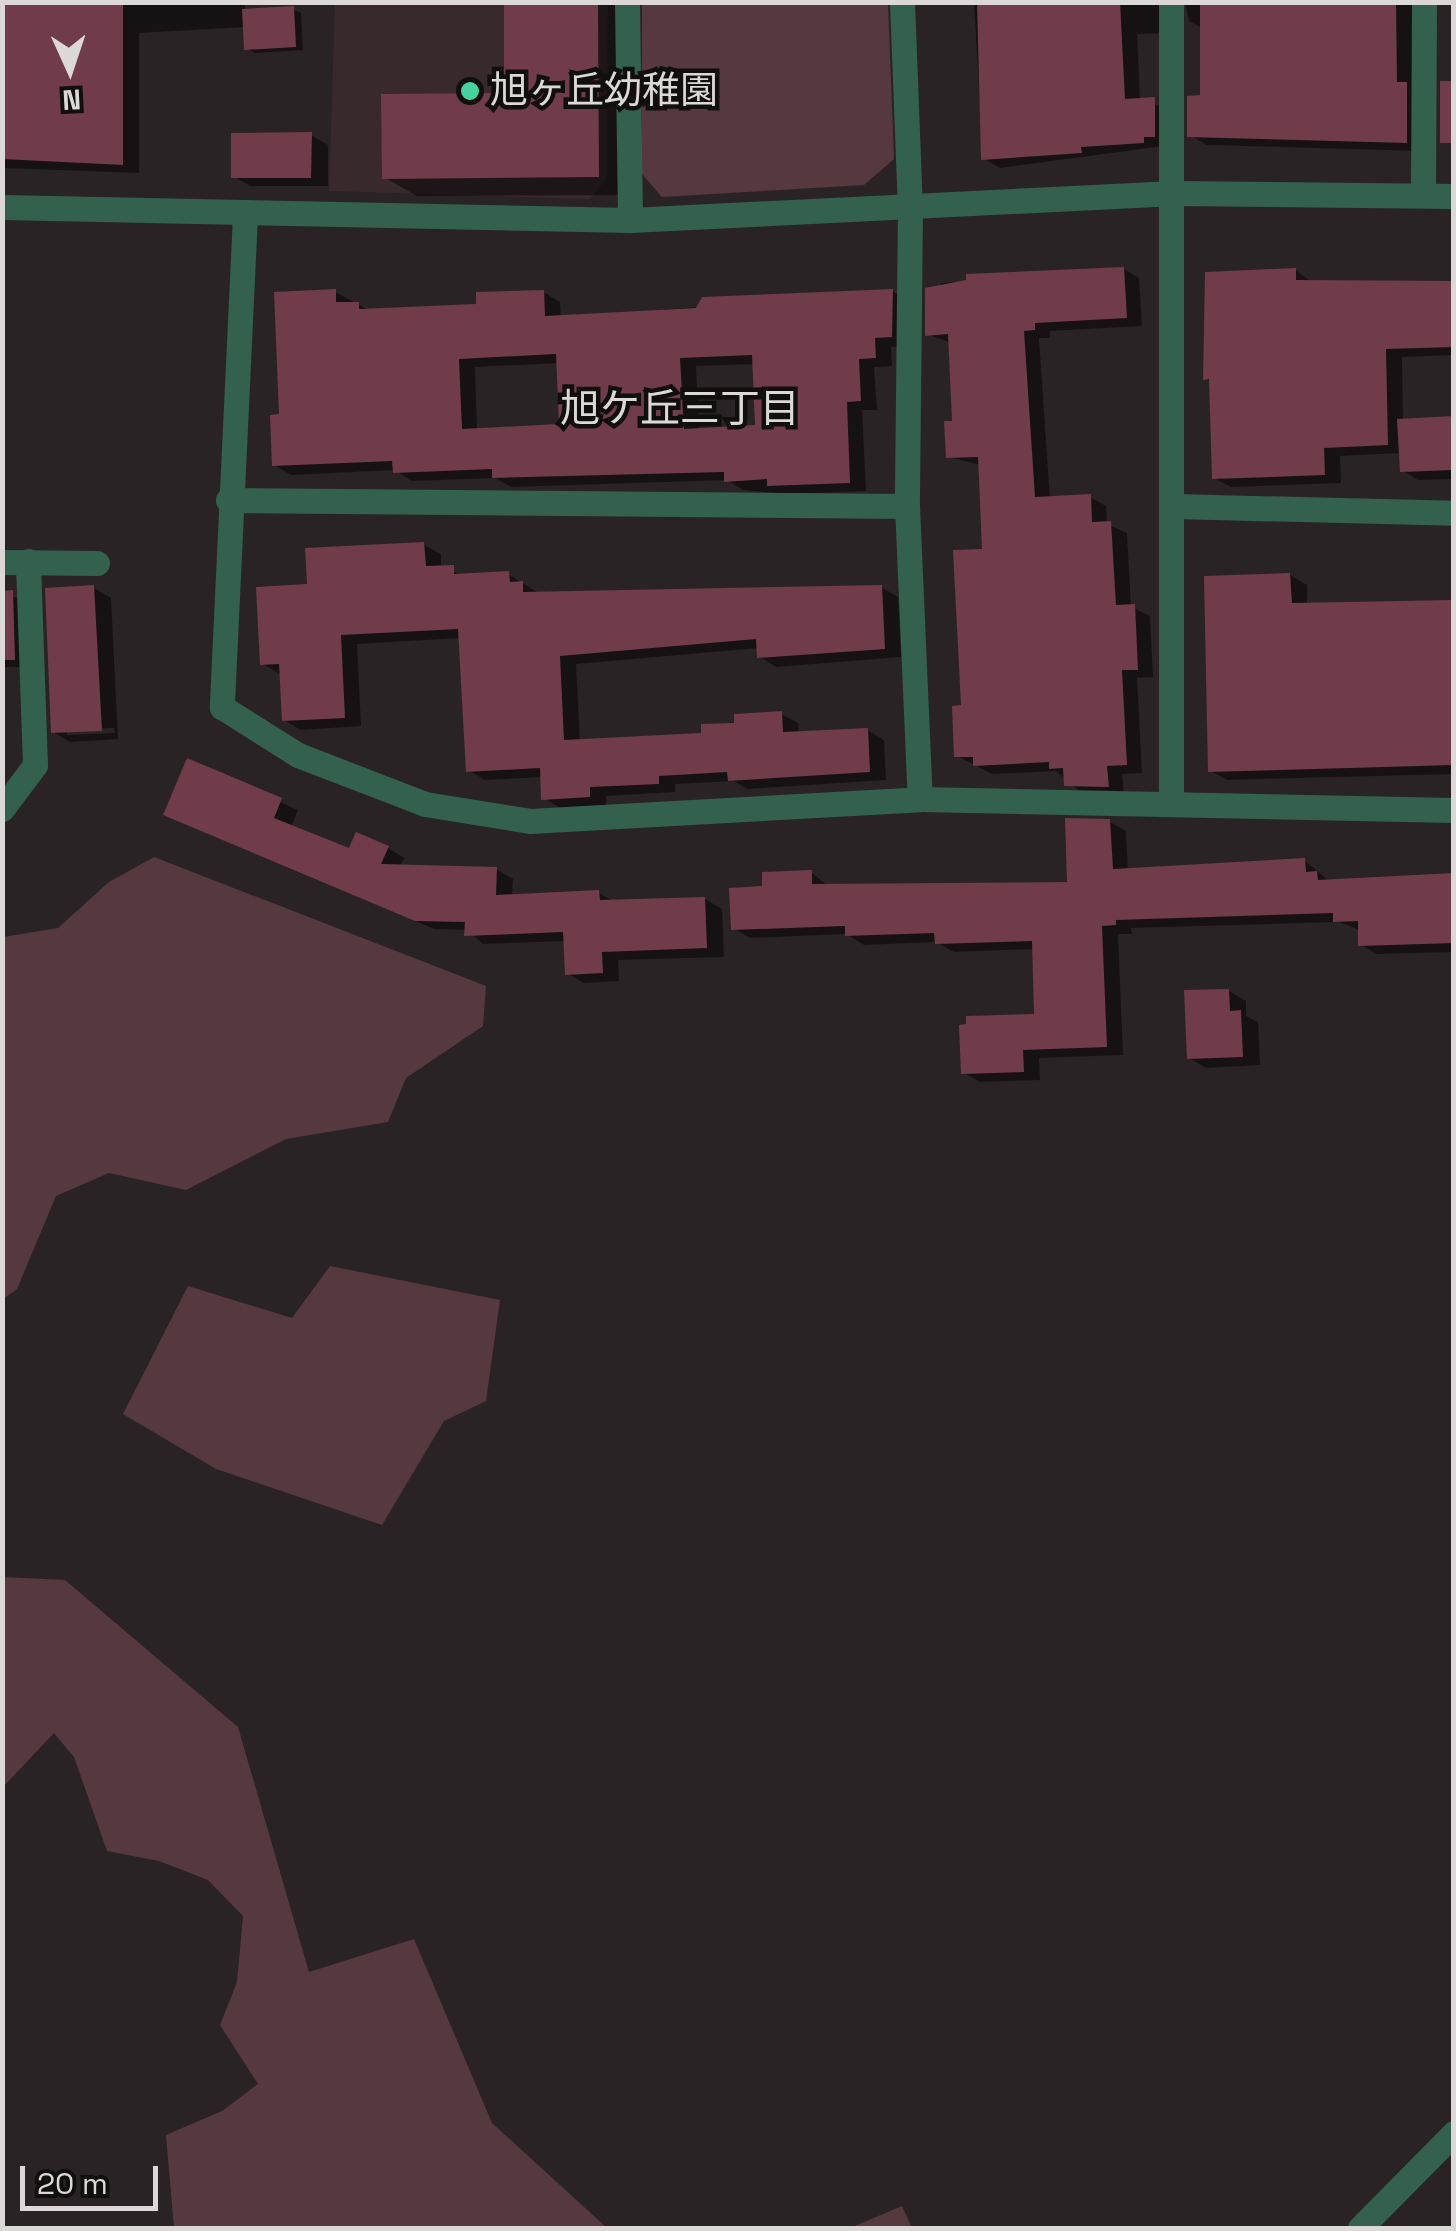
<!DOCTYPE html>
<html>
<head>
<meta charset="utf-8">
<style>
  body { margin:0 }
  #map { position:relative; width:1456px; height:2231px; overflow:hidden; background:#2a2325; font-family:"Space Grotesk","Noto Sans JP",sans-serif }
  div>[style] { position:absolute }
  [style*='--x'] { left:calc(var(--x)*1px); top:calc(var(--y)*1px); width:calc(var(--w)*1px); rotate:calc(var(--a)*1deg) }
  .built>* { inset:0; background:#37292c }
  .green>* { inset:0; background:#56383f }
  .shadow>* { inset:0; background:#0007 }
  .building>* { inset:0; background:#703c49 }
  .service>* { height:25px; margin:-12.5px; padding:0 12.5px; transform-origin:12.5px; border-radius:12.5px; background:#34614d }
  .minor>* { height:25px; margin:-12.5px; padding:0 12.5px; transform-origin:12.5px; border-radius:12.5px; background:#34614d }
  .dots>* { width:28px; height:28px; translate:-50% -50%; box-sizing:border-box; border:5px solid #110e0e; border-radius:50% }
  span { translate:-50% -50%; white-space:nowrap; text-align:center; line-height:1.15; -webkit-text-stroke:9px #110e0e; paint-order:stroke }
  .poi-label { font-size:38px; color:#dcd8d8 }
  .left { translate:0 -50%; text-align:left }
  .neighbourhood-label { font-size:40px; color:#dcd8d8 }
  .frame { position:absolute; inset:0; border:5px solid #dcd8d8; pointer-events:none }
  .north { position:absolute; left:20px; top:20px; width:100px; height:100px; -webkit-text-stroke:8px #110e0e; paint-order:stroke; rotate:177deg; font-size:28px; font-weight:700; line-height:40px; text-align:center; color:#dcd8d8 }
  .north::after { content:''; display:block; margin:auto; width:35px; height:45px; background:#dcd8d8; clip-path:polygon(50% 0,100% 100%,50% 72%,0 100%) }
  .scale { position:absolute; left:20px; top:2166px; width:138px; height:45px; box-sizing:border-box; border:5px solid #dcd8d8; border-top:0; padding-left:12px; font-size:30px; line-height:35px; white-space:nowrap; color:#dcd8d8; -webkit-text-stroke:8px #110e0e; paint-order:stroke }
</style>
</head>
<body>
<div id="map">
  <div class="built">
    <i style="clip-path:polygon(335px 3px,608px 3px,606px 179px,590px 199px,329px 191px)"></i>
  </div>
  <div class="green">
    <i style="clip-path:polygon(642px 3px,888px 3px,894px 159px,864px 185px,662px 197px,642px 174px)"></i>
    <i style="clip-path:polygon(154px 857px,486px 986px,483px 1026px,406px 1078px,388px 1122px,286px 1139px,186px 1190px,109px 1173px,56px 1196px,17px 1289px,3px 1299px,3px 937px,58px 928px,109px 882px)"></i>
    <i style="clip-path:polygon(330px 1266px,500px 1300px,486px 1401px,444px 1421px,382px 1525px,216px 1469px,123px 1414px,188px 1286px,292px 1318px)"></i>
    <i style="clip-path:polygon(2px 1577px,65px 1580px,238px 1727px,309px 1972px,414px 1939px,492px 2123px,607px 2228px,174px 2228px,166px 2135px,222px 2111px,258px 2084px,220px 2025px,237px 1982px,243px 1916px,208px 1880px,159px 1861px,107px 1851px,74px 1757px,54px 1733px,3px 1787px)"></i>
    <i style="clip-path:polygon(902px 2206px,912px 2228px,850px 2228px)"></i>
  </div>
  <div class="shadow">
    <i style="clip-path:polygon(2px 2px,245px 2px,245px 11px,293px 9px,301px 13px,303px 50px,255px 53px,247px 48px,246px 27px,139px 33px,139px 173px,2px 168px)"></i>
    <i style="clip-path:polygon(506px 2px,630px 2px,631px 195px,417px 196px,384px 177px,506px 96px)"></i>
    <i style="clip-path:polygon(974px 2px,1177px 2px,1171px 33px,1137px 34px,1140px 100px,1171px 109px,1171px 145px,1000px 168px,983px 158px)"></i>
    <i style="clip-path:polygon(1185px 2px,1430px 2px,1423px 151px,1207px 145px,1190px 135px,1202px 97px,1202px 28px,1189px 21px)"></i>
    <i style="clip-path:polygon(311px 135px,328px 145px,328px 186px,250px 186px,233px 176px)"></i>
    <i style="clip-path:polygon(1124px 269px,1139px 278px,1142px 326px,1050px 331px,1050px 338px,1039px 338px,1050px 499px,1090px 497px,1106px 506px,1107px 524px,1127px 533px,1131px 607px,1150px 616px,1153px 677px,1137px 678px,1142px 773px,1122px 774px,1124px 794px,1082px 793px,1056px 771px,992px 774px,957px 756px,985px 551px,980px 465px,949px 457px,955px 423px,951px 343px,927px 334px,941px 283px)"></i>
    <i style="clip-path:polygon(1295px 270px,1312px 282px,1454px 282px,1454px 355px,1402px 357px,1403px 421px,1454px 419px,1454px 479px,1418px 480px,1402px 470px,1401px 453px,1340px 456px,1341px 483px,1231px 487px,1214px 478px,1212px 382px,1206px 378px)"></i>
    <i style="clip-path:polygon(evenodd,892px 291px,909px 301px,908px 346px,891px 347px,892px 366px,874px 367px,877px 410px,862px 410px,866px 491px,786px 494px,743px 490px,727px 480px,511px 487px,495px 478px,412px 481px,395px 470px,291px 475px,274px 465px,282px 417px,335px 292px,371px 311px,479px 306px,543px 292px,560px 302px,561px 318px,892px 291px,559px 363px,562px 426px,477px 431px,475px 367px,559px 363px,892px 291px,755px 364px,758px 428px,699px 431px,696px 366px,755px 364px)"></i>
    <i style="clip-path:polygon(424px 545px,441px 554px,441px 568px,467px 576px,508px 574px,540px 594px,881px 587px,898px 597px,901px 657px,776px 667px,760px 657px,759px 648px,576px 664px,580px 742px,704px 735px,781px 714px,798px 723px,799px 734px,867px 730px,884px 740px,886px 780px,747px 789px,734px 781px,675px 784px,675px 792px,606px 796px,606px 805px,560px 808px,544px 798px,543px 777px,485px 780px,468px 770px,461px 638px,357px 644px,361px 726px,301px 730px,284px 720px,280px 674px,263px 664px,309px 586px)"></i>
    <i style="clip-path:polygon(1290px 575px,1307px 585px,1307px 605px,1454px 602px,1454px 774px,1227px 780px,1211px 771px)"></i>
    <i style="clip-path:polygon(evenodd,94px 588px,111px 598px,118px 739px,70px 742px,53px 732px,94px 588px,114px 728px,115px 733px,67px 735px,67px 730px,114px 728px)"></i>
    <i style="clip-path:polygon(2px 593px,27px 601px,29px 667px,2px 667px)"></i>
    <i style="clip-path:polygon(189px 762px,298px 810px,291px 827px,350px 852px,388px 848px,404px 858px,400px 867px,496px 869px,513px 879px,512px 896px,599px 893px,615px 902px,705px 899px,722px 909px,724px 957px,618px 960px,619px 981px,584px 983px,567px 973px,566px 941px,483px 944px,467px 930px,434px 929px,166px 814px)"></i>
    <i style="clip-path:polygon(1110px 822px,1126px 831px,1128px 871px,1304px 860px,1330px 882px,1454px 876px,1454px 952px,1377px 954px,1361px 945px,1360px 930px,1339px 922px,1131px 928px,1132px 934px,1118px 934px,1123px 1055px,1039px 1058px,1040px 1080px,980px 1082px,964px 1073px,1037px 1016px,1034px 949px,954px 952px,936px 942px,864px 945px,846px 934px,750px 938px,733px 928px,765px 888px,811px 872px,828px 886px,1070px 884px)"></i>
    <i style="clip-path:polygon(1229px 991px,1246px 1001px,1246px 1016px,1258px 1022px,1260px 1065px,1206px 1068px,1189px 1058px)"></i>
  </div>
  <div class="building">
    <i style="clip-path:polygon(2px 2px,123px 2px,123px 165px,2px 159px)"></i>
    <i style="clip-path:polygon(504px 2px,598px 2px,599px 177px,382px 179px,381px 94px,504px 93px)"></i>
    <i style="clip-path:polygon(977px 2px,1120px 2px,1125px 99px,1155px 97px,1155px 137px,1144px 137px,1144px 143px,1081px 147px,1082px 153px,981px 160px)"></i>
    <i style="clip-path:polygon(1200px 2px,1396px 2px,1397px 82px,1407px 82px,1407px 143px,1187px 137px,1187px 96px,1200px 95px)"></i>
    <i style="clip-path:polygon(294px 6px,296px 47px,244px 50px,242px 9px)"></i>
    <i style="clip-path:polygon(1440px 81px,1454px 81px,1454px 143px,1440px 143px)"></i>
    <i style="clip-path:polygon(312px 132px,311px 178px,231px 178px,231px 133px)"></i>
    <i style="clip-path:polygon(1124px 267px,1127px 318px,1035px 323px,1035px 330px,1024px 331px,1035px 497px,1091px 494px,1092px 522px,1111px 521px,1116px 605px,1135px 604px,1138px 670px,1122px 670px,1127px 765px,1107px 766px,1109px 787px,1064px 786px,1063px 768px,1049px 769px,1049px 762px,973px 766px,973px 757px,954px 757px,952px 706px,961px 705px,953px 550px,982px 549px,978px 457px,946px 458px,944px 421px,952px 421px,948px 334px,925px 336px,925px 288px,966px 280px,966px 274px)"></i>
    <i style="clip-path:polygon(1296px 268px,1296px 280px,1454px 281px,1454px 347px,1386px 349px,1388px 445px,1324px 448px,1325px 475px,1212px 479px,1209px 379px,1203px 380px,1205px 272px)"></i>
    <i style="clip-path:polygon(evenodd,336px 289px,336px 302px,359px 302px,359px 309px,476px 304px,476px 292px,544px 290px,545px 316px,696px 308px,702px 297px,893px 289px,892px 337px,875px 338px,876px 358px,859px 359px,861px 401px,847px 402px,850px 483px,767px 486px,767px 479px,724px 482px,724px 472px,492px 478px,492px 469px,393px 473px,392px 461px,272px 466px,270px 415px,279px 414px,274px 292px,336px 289px,556px 354px,559px 424px,462px 429px,459px 359px,556px 354px,336px 289px,752px 355px,755px 425px,684px 429px,680px 358px,752px 355px)"></i>
    <i style="clip-path:polygon(1454px 416px,1454px 470px,1400px 472px,1397px 419px)"></i>
    <i style="clip-path:polygon(424px 542px,426px 566px,454px 565px,454px 574px,509px 571px,510px 582px,523px 581px,523px 592px,882px 585px,885px 649px,757px 658px,756px 639px,560px 656px,564px 740px,701px 733px,701px 724px,734px 723px,734px 714px,782px 711px,783px 732px,868px 728px,870px 772px,728px 781px,727px 772px,659px 776px,659px 784px,590px 787px,590px 797px,541px 800px,540px 768px,466px 772px,458px 629px,341px 635px,345px 718px,282px 721px,279px 664px,260px 665px,256px 587px,307px 584px,305px 548px)"></i>
    <i style="clip-path:polygon(1290px 573px,1292px 603px,1454px 600px,1454px 765px,1208px 772px,1204px 576px)"></i>
    <i style="clip-path:polygon(94px 585px,102px 731px,51px 733px,45px 588px)"></i>
    <i style="clip-path:polygon(13px 590px,15px 660px,2px 660px,2px 591px)"></i>
    <i style="clip-path:polygon(187px 758px,282px 798px,274px 818px,349px 848px,356px 832px,389px 846px,381px 864px,497px 867px,496px 895px,599px 890px,600px 900px,705px 897px,707px 948px,602px 952px,603px 973px,565px 975px,563px 932px,464px 936px,465px 922px,415px 921px,163px 815px)"></i>
    <i style="clip-path:polygon(1065px 818px,1110px 819px,1113px 869px,1305px 858px,1306px 872px,1317px 871px,1318px 880px,1454px 873px,1454px 943px,1358px 946px,1358px 921px,1333px 922px,1333px 913px,1116px 920px,1116px 925px,1102px 926px,1107px 1047px,1023px 1050px,1024px 1072px,961px 1074px,959px 1025px,966px 1024px,966px 1016px,1034px 1014px,1032px 941px,935px 944px,934px 933px,845px 936px,845px 926px,731px 930px,729px 888px,762px 886px,762px 872px,812px 870px,812px 884px,1067px 882px)"></i>
    <i style="clip-path:polygon(1229px 989px,1230px 1011px,1241px 1010px,1243px 1057px,1187px 1059px,1184px 990px)"></i>
  </div>
  <div class="service">
    <i style="--x:2;--y:562;--w:95;--a:0.6"></i>
    <i style="--x:2;--y:809;--w:55;--a:-53.1"></i>
    <i style="--x:35;--y:765;--w:204;--a:-92"></i>
  </div>
  <div class="minor">
    <i style="--x:627;--y:2;--w:218;--a:89.2"></i>
    <i style="--x:902;--y:2;--w:205;--a:87.8"></i>
    <i style="--x:910;--y:207;--w:299;--a:90.6"></i>
    <i style="--x:907;--y:506;--w:293;--a:87.5"></i>
    <i style="--x:1423;--y:194;--w:192;--a:-89.7"></i>
    <i style="--x:2;--y:207;--w:628;--a:1.19"></i>
    <i style="--x:630;--y:220;--w:545;--a:-2.84"></i>
    <i style="--x:1174;--y:193;--w:280;--a:0.6"></i>
    <i style="--x:245;--y:215;--w:493;--a:92.7"></i>
    <i style="--x:222;--y:707;--w:90;--a:32.3"></i>
    <i style="--x:298;--y:755;--w:136;--a:21.1"></i>
    <i style="--x:425;--y:804;--w:106;--a:9.2"></i>
    <i style="--x:530;--y:821;--w:391;--a:-3.2"></i>
    <i style="--x:920;--y:799;--w:534;--a:1.18"></i>
    <i style="--x:228;--y:500;--w:679;--a:0.51"></i>
    <i style="--x:1174;--y:506;--w:280;--a:1.4"></i>
    <i style="--x:1171;--y:799;--w:797;--a:-90"></i>
    <i style="--x:1360;--y:2228;--w:134;--a:-45.3"></i>
  </div>
  <div class="dots">
    <i style="left:470px;top:91px;background:#45d49f"></i>
  </div>
  <div class="poi-label">
    <span class="left" style="left:490px;top:91px">旭ヶ丘幼稚園</span>
  </div>
  <div class="neighbourhood-label">
    <span style="left:680px;top:409px">旭ケ丘三丁目</span>
  </div>
  <div class="frame"></div>
  <div class="north">N</div>
  <div class="scale">20 m</div>
</div>
</body>
</html>
